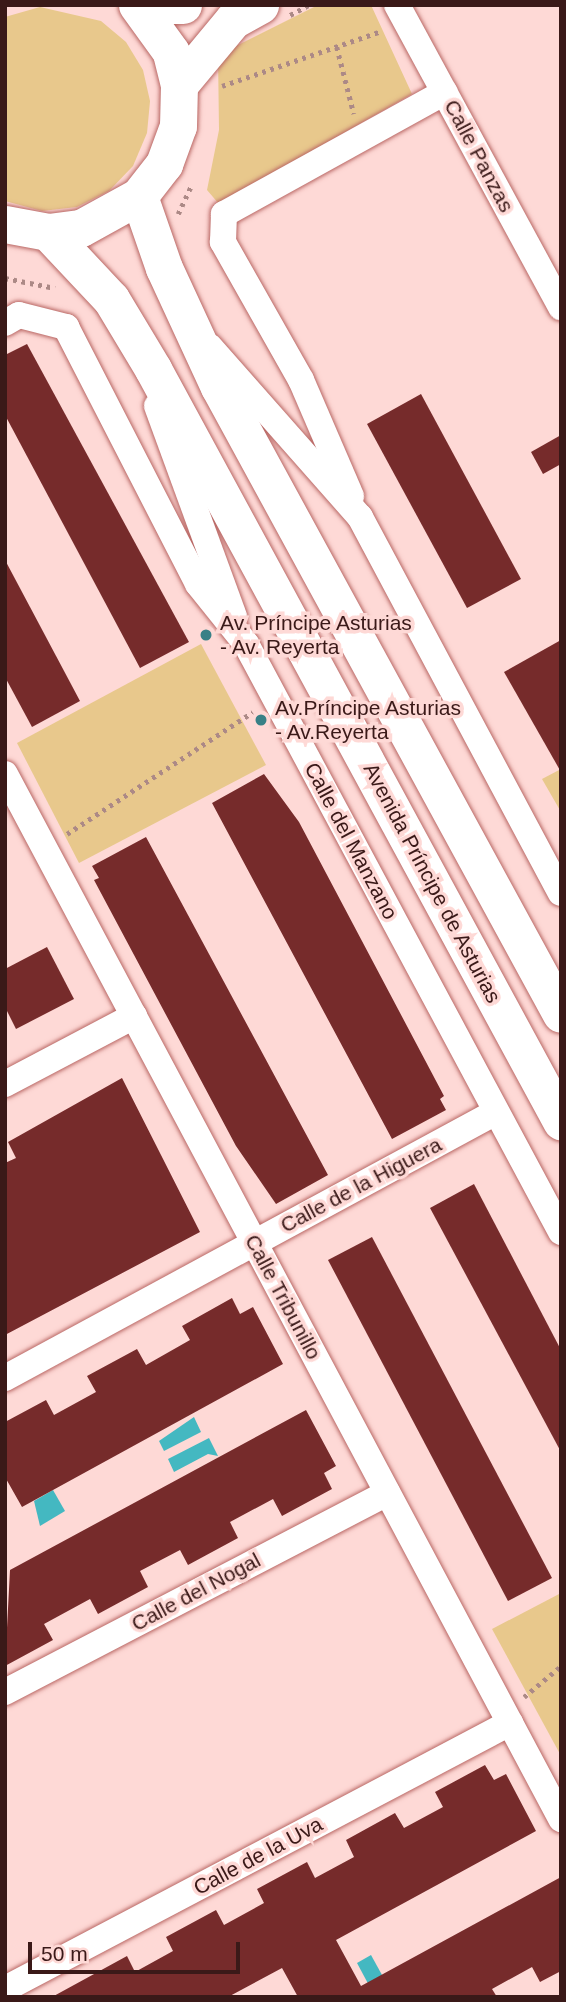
<!DOCTYPE html>
<html>
<head>
<meta charset="utf-8">
<style>
  body { margin:0 }
  #map { position:relative; width:566px; height:2002px; overflow:hidden; background:#fed9d6; font-family:Arial,sans-serif }
  div>[style] { position:absolute }
  [style*='--x'] { left:calc(var(--x)*1px); top:calc(var(--y)*1px); width:calc(var(--w)*1px); rotate:calc(var(--a)*1deg) }
  .green>* { inset:0; background:#e8c88c }
  .water>* { inset:0; background:#44b8c1 }
  .building>* { inset:0; background:#762b2b }
  .path>* { height:4.5px; margin-top:-2.25px; transform-origin:0; background:repeating-linear-gradient(90deg,#ac8986 0 3.5px,transparent 0 8.5px) }
  .roads { filter:drop-shadow(0 0 2px #b96764) drop-shadow(0 0 2px #b96764) }
  .street>* { height:26px; margin:-13px; padding:0 13px; transform-origin:13px; border-radius:13px; background:#fff }
  .secondary>* { height:37px; margin:-18.5px; padding:0 18.5px; transform-origin:18.5px; border-radius:18.5px; background:#fff }
  .dots>* { width:19px; height:19px; translate:-50% -50%; box-sizing:border-box; border:4px solid #fed9d6; border-radius:50% }
  span { translate:-50% -50%; white-space:nowrap; text-align:center; line-height:1.15; -webkit-text-stroke:7px #fed9d6; paint-order:stroke }
  .street-label { font-size:21px; color:#3a1918 }
  .poi-label { font-size:21px; color:#3a1918 }
  .left { translate:0 -50%; text-align:left }
  .frame { position:absolute; inset:0; border:7px solid #3a1918; pointer-events:none }
  .scale { position:absolute; left:28px; top:1942px; width:212px; height:32px; box-sizing:border-box; border:4px solid #3a1918; border-top:0; padding-left:9px; font-size:21px; line-height:24px; white-space:nowrap; color:#3a1918; -webkit-text-stroke:5px #fed9d6; paint-order:stroke }
</style>
</head>
<body>
<div id="map">
  <div class="green">
    <i style="clip-path:polygon(318px 5px,371px 5px,412px 94px,219px 204px,207px 190px,219px 130px,218px 55px)"></i>
    <i style="clip-path:polygon(40px 7px,101px 21px,126px 42px,143px 70px,150px 101px,147px 133px,133px 166px,109px 191px,77px 207px,42px 211px,5px 201px,5px 17px)"></i>
    <i style="clip-path:polygon(201px 644px,266px 765px,79px 863px,17px 743px)"></i>
    <i style="clip-path:polygon(561px 769px,561px 812px,542px 779px)"></i>
    <i style="clip-path:polygon(561px 1593px,561px 1753px,560px 1754px,492px 1629px)"></i>
  </div>
  <div class="water">
    <i style="clip-path:polygon(194px 1417px,201px 1432px,164px 1451px,159px 1441px)"></i>
    <i style="clip-path:polygon(209px 1438px,218px 1456px,208px 1454px,174px 1472px,168px 1459px)"></i>
    <i style="clip-path:polygon(53px 1490px,65px 1511px,40px 1526px,34px 1501px)"></i>
    <i style="clip-path:polygon(371px 1955px,387px 1984px,372px 1991px,357px 1963px)"></i>
  </div>
  <div class="building">
    <i style="clip-path:polygon(27px 344px,189px 642px,140px 668px,5px 415px,5px 355px)"></i>
    <i style="clip-path:polygon(421px 394px,521px 579px,467px 608px,367px 424px)"></i>
    <i style="clip-path:polygon(561px 435px,561px 464px,543px 474px,531px 452px)"></i>
    <i style="clip-path:polygon(5px 560px,80px 701px,32px 727px,5px 677px)"></i>
    <i style="clip-path:polygon(561px 640px,561px 772px,504px 672px)"></i>
    <i style="clip-path:polygon(264px 774px,299px 822px,444px 1096px,440px 1099px,446px 1110px,392px 1139px,212px 803px)"></i>
    <i style="clip-path:polygon(146px 837px,328px 1175px,276px 1204px,236px 1146px,94px 880px,99px 878px,92px 866px)"></i>
    <i style="clip-path:polygon(47px 947px,74px 999px,16px 1029px,5px 1007px,5px 969px)"></i>
    <i style="clip-path:polygon(122px 1078px,200px 1232px,5px 1335px,5px 1163px,16px 1158px,8px 1142px)"></i>
    <i style="clip-path:polygon(474px 1184px,561px 1350px,561px 1452px,430px 1208px)"></i>
    <i style="clip-path:polygon(372px 1237px,552px 1578px,508px 1601px,328px 1260px)"></i>
    <i style="clip-path:polygon(232px 1298px,240px 1314px,253px 1307px,283px 1364px,22px 1507px,5px 1477px,5px 1422px,46px 1400px,54px 1415px,96px 1392px,87px 1376px,137px 1349px,146px 1365px,190px 1340px,182px 1326px)"></i>
    <i style="clip-path:polygon(306px 1410px,336px 1466px,324px 1473px,332px 1489px,282px 1516px,273px 1499px,230px 1522px,238px 1538px,188px 1565px,180px 1550px,140px 1571px,148px 1587px,98px 1614px,90px 1599px,44px 1624px,53px 1640px,5px 1666px,10px 1570px)"></i>
    <i style="clip-path:polygon(485px 1765px,494px 1780px,506px 1774px,536px 1831px,336px 1940px,361px 1986px,561px 1877px,561px 1971px,540px 1982px,532px 1967px,492px 1989px,497px 1997px,298px 1997px,282px 1968px,228px 1997px,52px 1997px,127px 1956px,135px 1972px,173px 1951px,166px 1937px,216px 1910px,224px 1925px,264px 1903px,257px 1889px,307px 1862px,315px 1878px,354px 1857px,346px 1840px,395px 1813px,404px 1828px,443px 1807px,435px 1792px)"></i>
  </div>
  <div class="path">
    <i style="--x:290;--y:15;--w:21;--a:-28"></i>
    <i style="--x:337;--y:47;--w:69;--a:75.8"></i>
    <i style="--x:222;--y:86;--w:169;--a:-19"></i>
    <i style="--x:178;--y:214;--w:33;--a:-65"></i>
    <i style="--x:5;--y:278;--w:51;--a:11.3"></i>
    <i style="--x:67;--y:834;--w:222;--a:-33.3"></i>
    <i style="--x:524;--y:1697;--w:48;--a:-40"></i>
  </div>
  <div class="roads">
    <div class="street">
      <i style="--x:397;--y:5;--w:344;--a:61.5"></i>
      <i style="--x:5;--y:323;--w:16;--a:-30"></i>
      <i style="--x:19;--y:315;--w:49;--a:14.3"></i>
      <i style="--x:66;--y:327;--w:289;--a:62.8"></i>
      <i style="--x:198;--y:584;--w:77;--a:51.3"></i>
      <i style="--x:246;--y:644;--w:667;--a:61.82"></i>
      <i style="--x:210;--y:347;--w:227;--a:48.6"></i>
      <i style="--x:360;--y:517;--w:426;--a:61.9"></i>
      <i style="--x:157;--y:406;--w:224;--a:69.9"></i>
      <i style="--x:351;--y:496;--w:126;--a:-113.3"></i>
      <i style="--x:301;--y:380;--w:159;--a:-119.5"></i>
      <i style="--x:223;--y:242;--w:28;--a:-88"></i>
      <i style="--x:224;--y:214;--w:252;--a:-28.9"></i>
      <i style="--x:5;--y:774;--w:1184;--a:61.98"></i>
      <i style="--x:5;--y:1084;--w:146;--a:-27.8"></i>
      <i style="--x:5;--y:1378;--w:558;--a:-28.45"></i>
      <i style="--x:5;--y:1692;--w:431;--a:-27.5"></i>
      <i style="--x:5;--y:1989;--w:571;--a:-27.78"></i>
    </div>
    <div class="secondary">
      <i style="--x:156;--y:5;--w:27;--a:0"></i>
      <i style="--x:179;--y:85;--w:85;--a:-50.3"></i>
      <i style="--x:233;--y:20;--w:31;--a:-29"></i>
      <i style="--x:139;--y:196;--w:76;--a:70.9"></i>
      <i style="--x:164;--y:268;--w:131;--a:65.2"></i>
      <i style="--x:219;--y:387;--w:714;--a:61.39"></i>
      <i style="--x:5;--y:224;--w:44;--a:10.5"></i>
      <i style="--x:48;--y:232;--w:33;--a:-7"></i>
      <i style="--x:81;--y:228;--w:66;--a:-28.9"></i>
      <i style="--x:139;--y:196;--w:41;--a:-52"></i>
      <i style="--x:164;--y:164;--w:40;--a:-69.8"></i>
      <i style="--x:178;--y:126;--w:41;--a:-88.6"></i>
      <i style="--x:179;--y:85;--w:34;--a:-104"></i>
      <i style="--x:171;--y:52;--w:58;--a:-125.9"></i>
      <i style="--x:48;--y:232;--w:92;--a:46.8"></i>
      <i style="--x:111;--y:299;--w:82;--a:59"></i>
      <i style="--x:153;--y:369;--w:856;--a:61.52"></i>
    </div>
  </div>
  <div class="dots">
    <i style="left:206px;top:635px;background:#388086"></i>
    <i style="left:261px;top:720px;background:#388086"></i>
  </div>
  <div class="street-label">
    <span style="left:479px;top:156px;rotate:62deg">Calle Panzas</span>
    <span style="left:351px;top:841px;rotate:62deg">Calle del Manzano</span>
    <span style="left:432px;top:883px;rotate:62deg">Avenida Príncipe de Asturias</span>
    <span style="left:361px;top:1185px;rotate:-28deg">Calle de la Higuera</span>
    <span style="left:283px;top:1297px;rotate:62deg">Calle Tribunillo</span>
    <span style="left:196px;top:1592px;rotate:-28deg">Calle del Nogal</span>
    <span style="left:258px;top:1856px;rotate:-28deg">Calle de la Uva</span>
  </div>
  <div class="poi-label">
    <span class="left" style="left:220px;top:635px">Av. Príncipe Asturias<br>- Av. Reyerta</span>
    <span class="left" style="left:275px;top:720px">Av.Príncipe Asturias<br>- Av.Reyerta</span>
  </div>
  <div class="frame"></div>
  <div class="scale">50 m</div>
</div>
</body>
</html>
